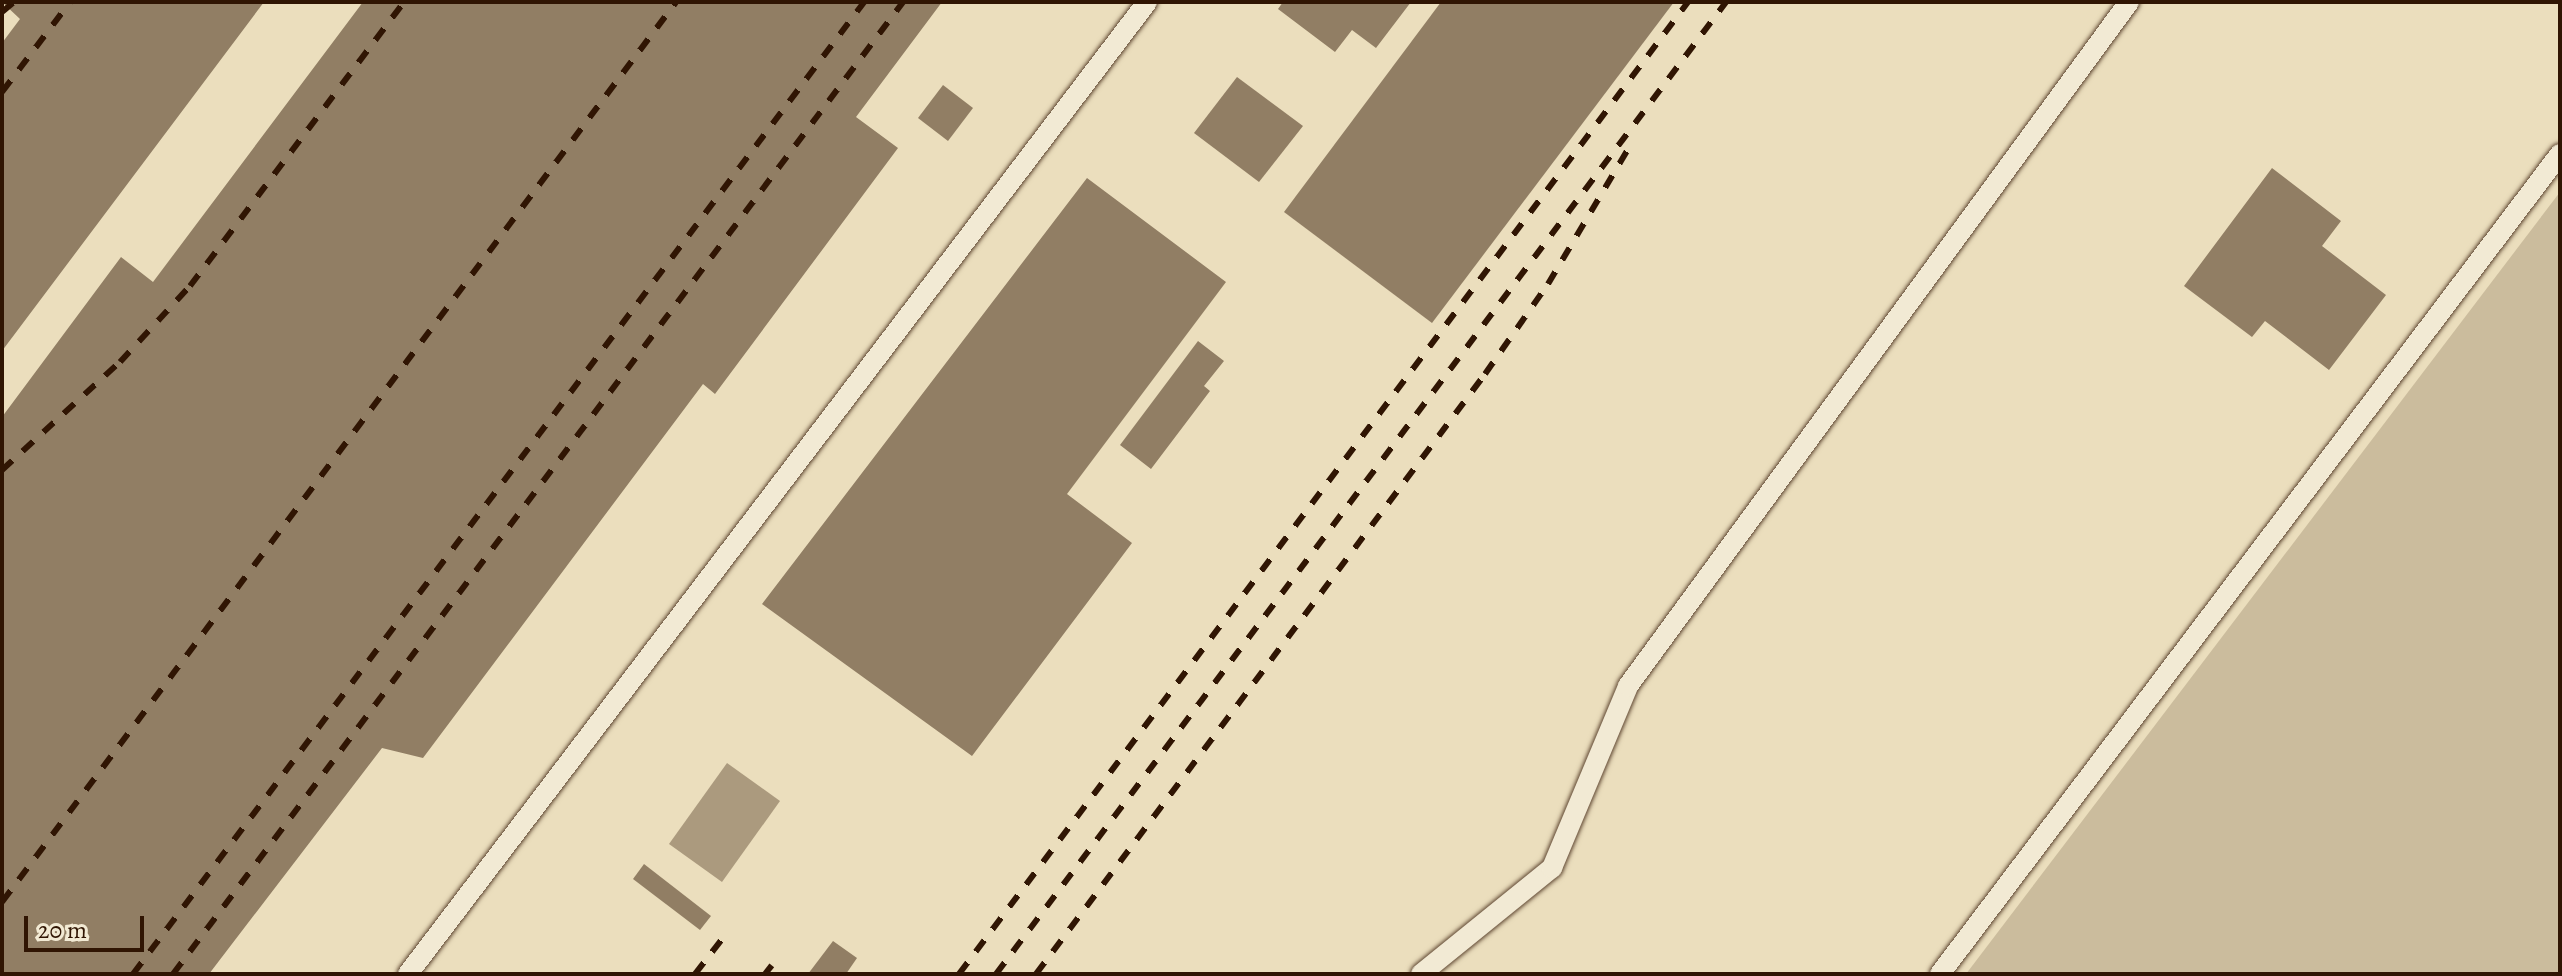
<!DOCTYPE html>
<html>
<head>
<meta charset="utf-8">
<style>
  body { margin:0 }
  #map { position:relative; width:2562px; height:976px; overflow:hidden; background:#ebdebd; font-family:Alegreya,serif }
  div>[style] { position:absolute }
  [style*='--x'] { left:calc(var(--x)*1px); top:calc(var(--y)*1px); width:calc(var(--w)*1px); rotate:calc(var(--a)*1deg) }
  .green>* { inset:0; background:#cbbc9d }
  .water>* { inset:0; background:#ab9a7e }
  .building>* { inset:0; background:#917e64 }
  .roads { filter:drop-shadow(0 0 2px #5f4732) drop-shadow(0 0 2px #5f4732) }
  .lane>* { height:20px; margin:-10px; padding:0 10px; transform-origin:10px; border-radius:10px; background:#f2ead4 }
  .rail>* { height:6px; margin-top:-3px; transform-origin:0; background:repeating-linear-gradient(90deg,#301503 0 14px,transparent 0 28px) }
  span { translate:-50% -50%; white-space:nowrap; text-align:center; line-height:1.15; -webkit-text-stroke:6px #f2ead4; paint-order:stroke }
  .frame { position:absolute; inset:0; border:4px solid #301503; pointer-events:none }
  .scale { position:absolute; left:24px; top:916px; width:120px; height:36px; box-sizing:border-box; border:4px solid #301503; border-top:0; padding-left:10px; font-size:24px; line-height:28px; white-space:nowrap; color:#301503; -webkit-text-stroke:6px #f2ead4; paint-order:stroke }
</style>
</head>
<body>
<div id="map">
  <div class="green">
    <i style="clip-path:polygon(2560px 192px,2560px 974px,1966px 974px)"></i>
  </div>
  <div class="water">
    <i style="clip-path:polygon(727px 763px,780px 801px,722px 882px,669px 844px)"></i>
  </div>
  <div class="building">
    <i style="clip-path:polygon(2px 2px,264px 2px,2px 351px,2px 43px,20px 19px)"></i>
    <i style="clip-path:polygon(363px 2px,942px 2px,856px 117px,898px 148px,715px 394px,703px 384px,423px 758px,382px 748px,209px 974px,2px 974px,2px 417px,121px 257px,153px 282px)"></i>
    <i style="clip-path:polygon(1283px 2px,1411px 2px,1376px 48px,1352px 30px,1335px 52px,1278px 9px)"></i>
    <i style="clip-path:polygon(1441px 2px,1674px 2px,1432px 323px,1284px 212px)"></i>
    <i style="clip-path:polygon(1237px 77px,1303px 126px,1259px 182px,1194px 133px)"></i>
    <i style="clip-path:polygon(943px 85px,973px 108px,948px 141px,918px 118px)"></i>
    <i style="clip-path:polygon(2272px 168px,2341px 221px,2322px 246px,2386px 295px,2329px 370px,2265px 321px,2252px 337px,2184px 286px)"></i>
    <i style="clip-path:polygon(1087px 178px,1226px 282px,1067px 494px,1132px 543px,972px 756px,762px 604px)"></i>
    <i style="clip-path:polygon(1198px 341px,1224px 361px,1204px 386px,1210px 391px,1151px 469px,1120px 445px)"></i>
    <i style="clip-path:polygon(644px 864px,711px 916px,700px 930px,633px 879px)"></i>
    <i style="clip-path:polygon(833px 941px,857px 958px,846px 974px,808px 974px)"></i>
  </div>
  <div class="roads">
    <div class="lane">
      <i style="--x:408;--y:974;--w:1221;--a:-52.75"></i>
      <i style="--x:1421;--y:974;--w:169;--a:-39"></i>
      <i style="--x:1552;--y:868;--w:197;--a:-67.3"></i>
      <i style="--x:1628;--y:686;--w:848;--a:-53.78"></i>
      <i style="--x:1940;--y:974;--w:1028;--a:-52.91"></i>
    </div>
  </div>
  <div class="rail">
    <i style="--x:2;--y:12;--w:16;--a:-40"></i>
    <i style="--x:2;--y:92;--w:113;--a:-52.9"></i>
    <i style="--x:2;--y:470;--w:160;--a:-42.5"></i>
    <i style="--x:120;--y:362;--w:103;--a:-47.4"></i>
    <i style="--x:190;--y:286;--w:356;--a:-53"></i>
    <i style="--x:2;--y:902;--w:1124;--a:-53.17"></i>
    <i style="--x:133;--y:974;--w:1216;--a:-53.05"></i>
    <i style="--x:173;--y:974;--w:1216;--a:-53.09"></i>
    <i style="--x:695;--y:974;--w:51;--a:-52.2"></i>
    <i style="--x:765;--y:974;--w:11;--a:-52"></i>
    <i style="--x:959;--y:974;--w:1215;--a:-53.13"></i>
    <i style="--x:996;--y:974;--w:1216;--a:-53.09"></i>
    <i style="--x:1036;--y:974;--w:749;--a:-53.19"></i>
    <i style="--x:1485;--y:374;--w:110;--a:-55"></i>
    <i style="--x:1548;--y:284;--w:161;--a:-59.3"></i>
  </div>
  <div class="frame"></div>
  <div class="scale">20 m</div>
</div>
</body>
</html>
